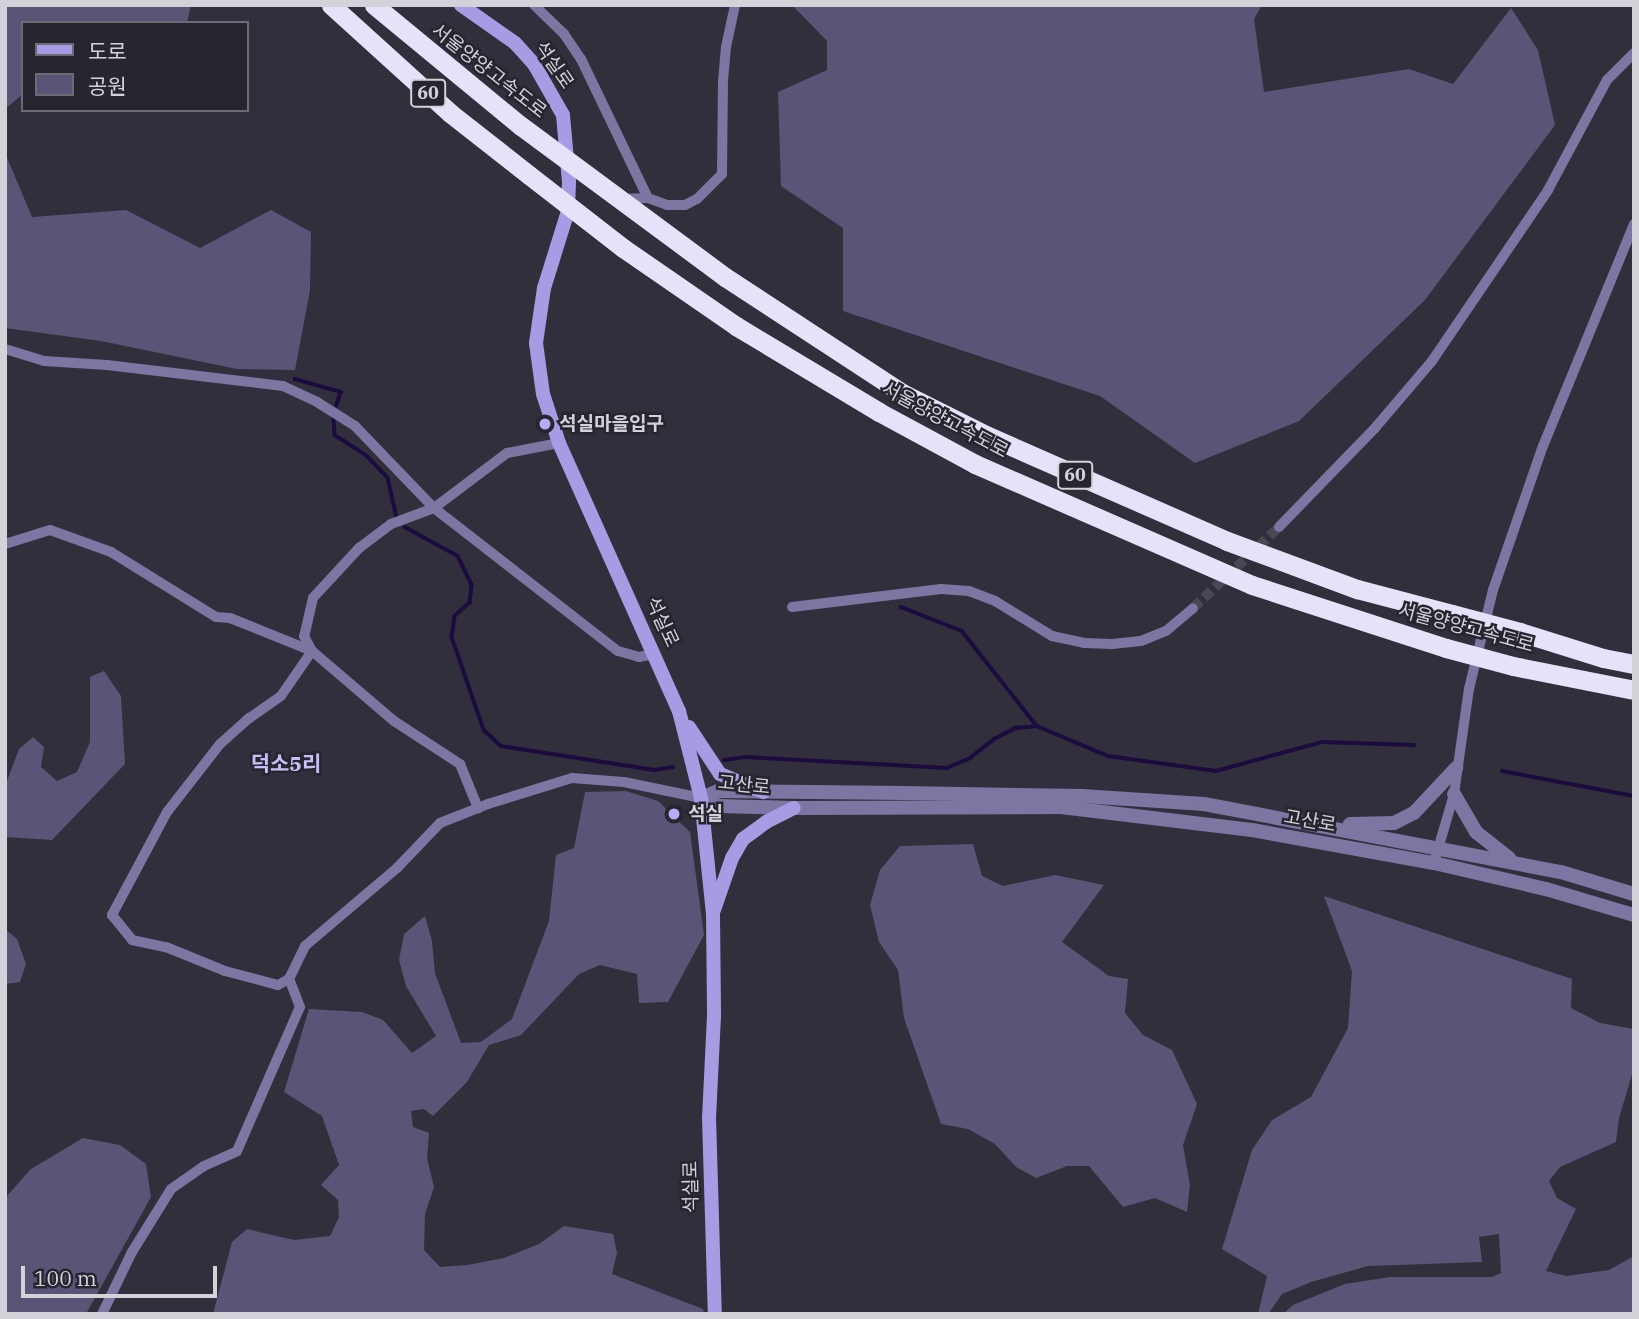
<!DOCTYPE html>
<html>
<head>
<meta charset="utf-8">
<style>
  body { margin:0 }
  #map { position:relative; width:1639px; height:1319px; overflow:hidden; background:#312f3b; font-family:"IBM Plex Serif","Noto Sans KR",serif }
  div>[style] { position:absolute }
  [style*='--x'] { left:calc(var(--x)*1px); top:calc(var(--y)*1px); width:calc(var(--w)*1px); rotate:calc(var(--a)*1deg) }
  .green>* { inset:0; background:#5a5476 }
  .stream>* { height:3.5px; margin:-1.75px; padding:0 1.75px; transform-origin:1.75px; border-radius:1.75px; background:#1c0b3f }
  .minor-tunnel>* { height:10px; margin-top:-5px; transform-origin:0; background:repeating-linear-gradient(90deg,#494753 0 10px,transparent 0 15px) }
  .minor>* { height:10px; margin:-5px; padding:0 5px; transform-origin:5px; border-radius:5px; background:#7d75a2 }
  .tertiary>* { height:14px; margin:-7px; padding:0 7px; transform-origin:7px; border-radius:7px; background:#7d75a2 }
  .secondary>* { height:14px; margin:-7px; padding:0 7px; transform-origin:7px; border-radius:7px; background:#a89be3 }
  .motorway>* { height:19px; margin:-9.5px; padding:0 9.5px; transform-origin:9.5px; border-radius:9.5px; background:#e5e2f9 }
  .motorway-bridge>* { height:19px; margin:-9.5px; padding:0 9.5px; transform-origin:9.5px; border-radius:9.5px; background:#e5e2f9 }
  .dots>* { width:19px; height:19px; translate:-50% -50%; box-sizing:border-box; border:4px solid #272530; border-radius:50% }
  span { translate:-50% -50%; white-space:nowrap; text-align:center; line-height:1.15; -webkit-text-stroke:5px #272530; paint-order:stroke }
  .shield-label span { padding:2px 5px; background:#272530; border:2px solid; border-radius:5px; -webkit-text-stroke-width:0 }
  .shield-label { font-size:18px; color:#d3d2d9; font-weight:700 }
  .street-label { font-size:19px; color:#d3d2d9 }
  .poi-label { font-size:19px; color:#d3d2d9; font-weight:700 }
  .left { translate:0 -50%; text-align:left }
  .neighbourhood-label { font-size:21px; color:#c7bef7; font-weight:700 }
  .frame { position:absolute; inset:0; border:7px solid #d3d2d9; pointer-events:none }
  .legend { position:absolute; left:21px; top:21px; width:228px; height:91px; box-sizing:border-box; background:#272530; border:2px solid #6c6a74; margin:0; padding:9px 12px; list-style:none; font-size:21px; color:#d3d2d9 }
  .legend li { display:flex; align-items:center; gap:14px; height:35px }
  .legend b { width:35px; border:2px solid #6c6a74 }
  .scale { position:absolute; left:21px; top:1266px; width:196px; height:32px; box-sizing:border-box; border:4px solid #d3d2d9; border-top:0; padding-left:9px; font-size:21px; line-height:24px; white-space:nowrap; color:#d3d2d9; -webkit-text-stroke:5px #272530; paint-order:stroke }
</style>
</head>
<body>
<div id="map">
  <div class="green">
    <i style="clip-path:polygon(5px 5px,191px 5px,187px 23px,23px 23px,23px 94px,5px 109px)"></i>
    <i style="clip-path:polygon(792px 5px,1262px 5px,1254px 19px,1264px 92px,1409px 69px,1453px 84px,1511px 8px,1538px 50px,1555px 125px,1425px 300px,1299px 421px,1195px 463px,1100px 396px,843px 311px,843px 228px,781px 186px,778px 92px,827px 70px,827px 41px)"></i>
    <i style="clip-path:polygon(5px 153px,32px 217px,126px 210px,200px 248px,271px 210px,311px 232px,310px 290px,295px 370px,237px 369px,101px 341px,5px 328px)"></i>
    <i style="clip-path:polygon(104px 671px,121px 696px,125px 764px,52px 840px,5px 837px,5px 786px,19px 749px,33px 737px,44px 747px,41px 767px,57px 781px,77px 772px,90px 742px,90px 677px)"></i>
    <i style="clip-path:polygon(626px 791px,658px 801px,690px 832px,704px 935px,668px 1002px,639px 1003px,637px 974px,600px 965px,579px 974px,521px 1035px,489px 1045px,467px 1082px,433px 1116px,424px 1109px,411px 1111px,413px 1127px,429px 1133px,427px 1158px,434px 1187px,425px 1214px,424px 1250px,440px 1267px,467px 1265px,504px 1258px,539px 1244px,564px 1226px,613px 1234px,617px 1253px,612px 1274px,703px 1309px,704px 1314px,213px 1314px,232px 1242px,247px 1229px,294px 1240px,330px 1236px,339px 1217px,338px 1200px,321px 1185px,339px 1165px,322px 1116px,284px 1092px,309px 1009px,362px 1012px,383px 1020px,412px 1053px,436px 1036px,406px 986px,399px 960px,404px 934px,425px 916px,432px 941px,435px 973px,461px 1043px,481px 1042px,512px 1019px,549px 921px,556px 855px,574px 848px,585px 792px)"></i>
    <i style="clip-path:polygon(973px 844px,982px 876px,1003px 886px,1055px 875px,1104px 885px,1062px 942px,1109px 976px,1128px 979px,1125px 1013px,1143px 1035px,1172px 1050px,1197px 1104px,1183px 1145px,1190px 1185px,1187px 1212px,1155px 1198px,1123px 1207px,1089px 1166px,1067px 1166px,1036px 1178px,1016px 1167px,995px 1144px,968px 1129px,941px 1124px,904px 1018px,898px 970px,879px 942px,870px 905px,880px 870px,900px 846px)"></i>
    <i style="clip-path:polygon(1324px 896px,1572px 979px,1571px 1008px,1600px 1023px,1634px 1029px,1634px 1068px,1619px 1118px,1616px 1142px,1560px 1167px,1549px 1181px,1557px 1198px,1576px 1209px,1546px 1271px,1566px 1276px,1609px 1270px,1634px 1256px,1634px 1314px,1283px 1314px,1293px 1305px,1345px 1284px,1390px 1277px,1492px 1277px,1501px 1273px,1499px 1234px,1479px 1237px,1482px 1262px,1368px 1266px,1311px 1282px,1282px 1294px,1268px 1314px,1258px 1314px,1267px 1276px,1222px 1249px,1252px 1150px,1272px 1120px,1311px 1097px,1348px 1028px,1352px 971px)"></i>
    <i style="clip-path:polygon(5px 929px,17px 939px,26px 964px,20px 982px,5px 984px)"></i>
    <i style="clip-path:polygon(83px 1138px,120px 1145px,146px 1164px,151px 1197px,86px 1314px,5px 1314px,5px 1198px,31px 1169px)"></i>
  </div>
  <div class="stream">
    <i style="--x:295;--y:379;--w:48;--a:15.8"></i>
    <i style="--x:341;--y:392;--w:14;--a:107"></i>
    <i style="--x:334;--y:418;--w:17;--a:87"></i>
    <i style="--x:335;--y:435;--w:38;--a:33"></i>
    <i style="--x:367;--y:456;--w:30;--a:46"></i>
    <i style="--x:388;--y:478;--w:41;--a:77.3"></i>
    <i style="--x:405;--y:527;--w:60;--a:28.7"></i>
    <i style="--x:458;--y:556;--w:32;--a:64"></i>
    <i style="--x:472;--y:585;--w:18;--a:96"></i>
    <i style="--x:470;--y:603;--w:20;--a:139"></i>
    <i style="--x:455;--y:616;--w:21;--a:98"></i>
    <i style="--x:452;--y:637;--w:98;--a:71"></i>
    <i style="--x:484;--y:730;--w:23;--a:43"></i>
    <i style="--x:501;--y:746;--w:155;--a:8.9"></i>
    <i style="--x:654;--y:770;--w:19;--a:-9"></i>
    <i style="--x:901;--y:607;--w:66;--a:21.5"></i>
    <i style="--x:962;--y:631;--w:121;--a:51.7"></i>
    <i style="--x:724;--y:760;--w:22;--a:-8"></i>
    <i style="--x:746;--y:757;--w:201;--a:3.1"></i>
    <i style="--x:947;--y:768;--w:25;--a:-23"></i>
    <i style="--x:970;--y:758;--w:31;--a:-38"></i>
    <i style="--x:994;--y:739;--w:25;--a:-27"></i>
    <i style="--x:1016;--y:728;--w:21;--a:-5"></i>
    <i style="--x:1037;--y:726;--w:77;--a:22.9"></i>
    <i style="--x:1108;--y:756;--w:109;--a:7.9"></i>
    <i style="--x:1216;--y:771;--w:110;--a:-15.3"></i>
    <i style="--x:1322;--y:742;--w:92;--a:1.9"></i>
    <i style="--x:1502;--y:771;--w:134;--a:10.7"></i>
  </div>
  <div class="minor-tunnel">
    <i style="--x:1193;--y:608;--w:118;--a:-43.3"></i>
  </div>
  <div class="minor">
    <i style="--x:534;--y:5;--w:42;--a:44"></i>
    <i style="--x:564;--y:34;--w:30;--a:56"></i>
    <i style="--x:581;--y:59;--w:154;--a:64.3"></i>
    <i style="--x:648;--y:198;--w:27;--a:178"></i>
    <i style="--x:648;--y:198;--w:20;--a:20"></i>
    <i style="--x:667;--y:205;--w:18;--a:0"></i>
    <i style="--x:685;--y:205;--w:13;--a:-27"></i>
    <i style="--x:697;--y:199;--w:35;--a:-45"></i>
    <i style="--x:722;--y:174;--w:93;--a:-89.4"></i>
    <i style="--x:723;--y:81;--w:34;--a:-85"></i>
    <i style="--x:726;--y:47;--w:43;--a:-77.9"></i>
    <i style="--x:5;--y:349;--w:41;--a:17.1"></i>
    <i style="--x:44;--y:361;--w:63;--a:3.6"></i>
    <i style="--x:107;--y:365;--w:177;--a:6.8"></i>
    <i style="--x:283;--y:386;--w:38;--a:25"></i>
    <i style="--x:317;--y:402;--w:45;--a:32.3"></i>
    <i style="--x:355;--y:426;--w:114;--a:46.1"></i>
    <i style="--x:434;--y:508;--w:233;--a:37.9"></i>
    <i style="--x:618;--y:651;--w:22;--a:16"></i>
    <i style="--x:639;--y:657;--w:16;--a:-11"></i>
    <i style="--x:559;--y:443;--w:53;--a:169.1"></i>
    <i style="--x:507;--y:453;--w:91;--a:143"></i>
    <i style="--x:434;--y:508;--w:46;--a:159.6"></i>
    <i style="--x:391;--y:524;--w:39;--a:143"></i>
    <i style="--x:360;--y:547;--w:69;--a:132.7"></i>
    <i style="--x:313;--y:598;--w:39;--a:103"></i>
    <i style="--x:304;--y:636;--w:17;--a:62"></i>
    <i style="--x:312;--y:651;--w:55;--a:124.6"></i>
    <i style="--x:281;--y:696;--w:39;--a:145"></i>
    <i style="--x:249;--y:718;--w:39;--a:138"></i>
    <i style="--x:220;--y:744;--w:86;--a:127.9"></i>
    <i style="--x:167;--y:812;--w:117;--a:118.1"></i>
    <i style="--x:112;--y:915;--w:32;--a:51"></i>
    <i style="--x:132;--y:940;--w:35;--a:12"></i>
    <i style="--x:166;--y:947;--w:64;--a:22.1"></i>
    <i style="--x:225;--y:971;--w:55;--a:14.8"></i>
    <i style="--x:278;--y:985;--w:13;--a:-29"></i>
    <i style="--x:289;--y:979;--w:37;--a:-64"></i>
    <i style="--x:305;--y:946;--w:121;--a:-40.3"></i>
    <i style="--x:397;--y:868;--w:62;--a:-46.3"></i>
    <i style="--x:440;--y:823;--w:52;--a:-21.6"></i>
    <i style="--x:488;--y:804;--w:88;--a:-17.2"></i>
    <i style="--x:572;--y:778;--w:52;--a:4.4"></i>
    <i style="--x:624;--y:782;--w:79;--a:11.7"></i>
    <i style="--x:1279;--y:527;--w:138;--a:-45.9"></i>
    <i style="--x:1375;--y:428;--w:88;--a:-49.6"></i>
    <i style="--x:1432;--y:361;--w:207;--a:-55.8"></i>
    <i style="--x:1548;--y:190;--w:125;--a:-61.8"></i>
    <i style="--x:1607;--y:80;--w:38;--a:-45"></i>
    <i style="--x:5;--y:544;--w:47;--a:-17.3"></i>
    <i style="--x:50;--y:530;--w:65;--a:19.8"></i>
    <i style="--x:111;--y:552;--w:123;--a:31.8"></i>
    <i style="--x:216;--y:617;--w:14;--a:4"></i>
    <i style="--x:230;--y:618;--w:88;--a:21.9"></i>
    <i style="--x:312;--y:651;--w:108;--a:40.5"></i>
    <i style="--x:394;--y:721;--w:79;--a:33.1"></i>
    <i style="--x:460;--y:764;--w:48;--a:67.8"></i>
    <i style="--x:792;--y:607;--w:150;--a:-6.9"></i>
    <i style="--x:941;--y:589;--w:28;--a:4"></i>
    <i style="--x:969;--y:591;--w:28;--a:21"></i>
    <i style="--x:995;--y:601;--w:67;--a:31.6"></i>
    <i style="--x:1052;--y:636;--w:33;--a:12"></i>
    <i style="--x:1084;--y:643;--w:28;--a:2"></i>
    <i style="--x:1112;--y:644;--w:29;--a:-6"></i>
    <i style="--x:1141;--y:641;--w:27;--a:-22"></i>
    <i style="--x:1166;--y:631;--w:35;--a:-40"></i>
    <i style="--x:1434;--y:863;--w:72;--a:-73.8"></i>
    <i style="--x:1454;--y:794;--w:106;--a:-81.9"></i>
    <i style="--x:1469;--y:689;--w:102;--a:-76.4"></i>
    <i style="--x:1493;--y:590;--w:152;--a:-70.9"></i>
    <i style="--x:1543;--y:446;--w:240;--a:-67.7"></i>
    <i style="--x:102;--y:1314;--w:69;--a:-64.2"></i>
    <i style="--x:132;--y:1252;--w:74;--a:-58.2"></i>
    <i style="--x:171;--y:1189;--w:40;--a:-34.9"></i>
    <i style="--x:204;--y:1166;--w:36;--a:-24"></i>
    <i style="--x:237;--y:1151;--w:157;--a:-66.4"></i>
    <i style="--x:300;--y:1007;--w:30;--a:-111"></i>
  </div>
  <div class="tertiary">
    <i style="--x:1454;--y:794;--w:44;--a:59.9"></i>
    <i style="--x:1476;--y:832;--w:42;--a:38.2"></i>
    <i style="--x:701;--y:798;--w:20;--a:24"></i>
    <i style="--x:719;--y:806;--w:75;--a:1.5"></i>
    <i style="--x:794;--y:808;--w:267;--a:-0.2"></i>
    <i style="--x:1061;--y:807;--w:192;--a:6.9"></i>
    <i style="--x:1252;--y:830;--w:185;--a:10.3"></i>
    <i style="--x:1434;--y:863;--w:115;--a:13.1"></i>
    <i style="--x:1546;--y:889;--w:92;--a:16.5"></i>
    <i style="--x:701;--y:798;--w:18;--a:-22"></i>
    <i style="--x:718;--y:791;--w:187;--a:0.6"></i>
    <i style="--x:905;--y:793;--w:177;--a:1"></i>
    <i style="--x:1082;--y:796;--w:122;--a:3.8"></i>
    <i style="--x:1204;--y:804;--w:363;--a:10.8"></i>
    <i style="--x:1561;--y:872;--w:76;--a:16.8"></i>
    <i style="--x:1350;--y:824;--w:44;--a:-1.3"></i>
    <i style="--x:1394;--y:823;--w:22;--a:-27"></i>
    <i style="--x:1414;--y:813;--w:62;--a:-47"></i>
  </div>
  <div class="secondary">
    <i style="--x:461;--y:5;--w:66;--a:35.1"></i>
    <i style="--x:515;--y:43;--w:28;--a:48"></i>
    <i style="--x:534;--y:64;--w:59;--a:60.4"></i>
    <i style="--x:563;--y:115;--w:67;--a:84.9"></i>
    <i style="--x:569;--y:182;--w:29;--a:92"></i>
    <i style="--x:568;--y:211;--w:81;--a:107.3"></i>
    <i style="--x:544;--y:288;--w:56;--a:98.3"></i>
    <i style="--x:536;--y:343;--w:51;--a:82.2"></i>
    <i style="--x:543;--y:394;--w:52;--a:71.9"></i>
    <i style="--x:559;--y:443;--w:294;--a:65.9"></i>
    <i style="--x:679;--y:711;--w:90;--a:75.8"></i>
    <i style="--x:701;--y:798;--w:117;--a:84.1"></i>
    <i style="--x:713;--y:914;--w:102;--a:89.4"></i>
    <i style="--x:714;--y:1016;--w:101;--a:92.8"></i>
    <i style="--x:709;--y:1117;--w:197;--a:88.3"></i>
    <i style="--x:689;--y:727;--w:56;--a:56.6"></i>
    <i style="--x:720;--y:774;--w:47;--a:22.7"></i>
    <i style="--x:714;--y:910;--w:55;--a:-70.9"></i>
    <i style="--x:732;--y:858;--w:22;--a:-60"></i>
    <i style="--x:743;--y:839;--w:29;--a:-36"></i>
    <i style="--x:766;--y:822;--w:31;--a:-27"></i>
  </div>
  <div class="motorway">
    <i style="--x:331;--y:5;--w:161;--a:42.2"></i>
    <i style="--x:450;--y:113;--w:100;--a:38.1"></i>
    <i style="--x:374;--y:5;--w:190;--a:39.5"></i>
    <i style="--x:725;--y:277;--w:212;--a:33.2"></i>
    <i style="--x:902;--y:393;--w:96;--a:26.6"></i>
    <i style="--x:988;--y:436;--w:261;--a:23.7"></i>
    <i style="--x:1227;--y:541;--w:139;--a:20.3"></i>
    <i style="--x:1357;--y:589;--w:98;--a:14.7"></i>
    <i style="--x:736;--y:326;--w:167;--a:31"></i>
    <i style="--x:879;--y:412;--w:109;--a:28.4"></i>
    <i style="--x:975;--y:464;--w:302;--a:23.6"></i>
    <i style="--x:1252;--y:585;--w:204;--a:18"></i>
    <i style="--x:1520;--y:632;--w:87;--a:17.4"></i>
    <i style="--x:1603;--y:658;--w:32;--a:11"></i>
    <i style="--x:1513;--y:666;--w:123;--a:11.2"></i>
  </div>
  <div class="motorway-bridge">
    <i style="--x:521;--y:126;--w:254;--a:36.5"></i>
    <i style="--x:529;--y:175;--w:119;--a:37.8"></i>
    <i style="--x:623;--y:248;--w:137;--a:34.6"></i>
    <i style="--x:1452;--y:614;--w:70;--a:14.8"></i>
    <i style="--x:1446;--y:648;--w:69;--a:15"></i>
  </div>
  <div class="dots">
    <i style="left:545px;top:424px;background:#b8abf7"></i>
    <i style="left:674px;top:814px;background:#b8abf7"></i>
  </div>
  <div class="shield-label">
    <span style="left:428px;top:93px">60</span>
    <span style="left:1075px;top:475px">60</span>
  </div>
  <div class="street-label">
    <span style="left:554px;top:65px;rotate:55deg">석실로</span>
    <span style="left:489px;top:71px;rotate:38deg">서울양양고속도로</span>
    <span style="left:945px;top:420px;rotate:28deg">서울양양고속도로</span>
    <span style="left:662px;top:622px;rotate:65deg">석실로</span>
    <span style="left:1466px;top:628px;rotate:15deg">서울양양고속도로</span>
    <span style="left:744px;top:785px;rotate:6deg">고산로</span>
    <span style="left:1310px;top:821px;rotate:10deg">고산로</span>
    <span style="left:691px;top:1187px;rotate:-91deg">석실로</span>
  </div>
  <div class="poi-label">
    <span class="left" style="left:559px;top:424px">석실마을입구</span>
    <span class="left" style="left:688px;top:814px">석실</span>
  </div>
  <div class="neighbourhood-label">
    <span style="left:286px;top:763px">덕소5리</span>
  </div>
  <div class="frame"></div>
  <ul class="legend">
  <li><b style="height:9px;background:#a89be3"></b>도로</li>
  <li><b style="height:19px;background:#5a5476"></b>공원</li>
  </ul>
  <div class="scale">100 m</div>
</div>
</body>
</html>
